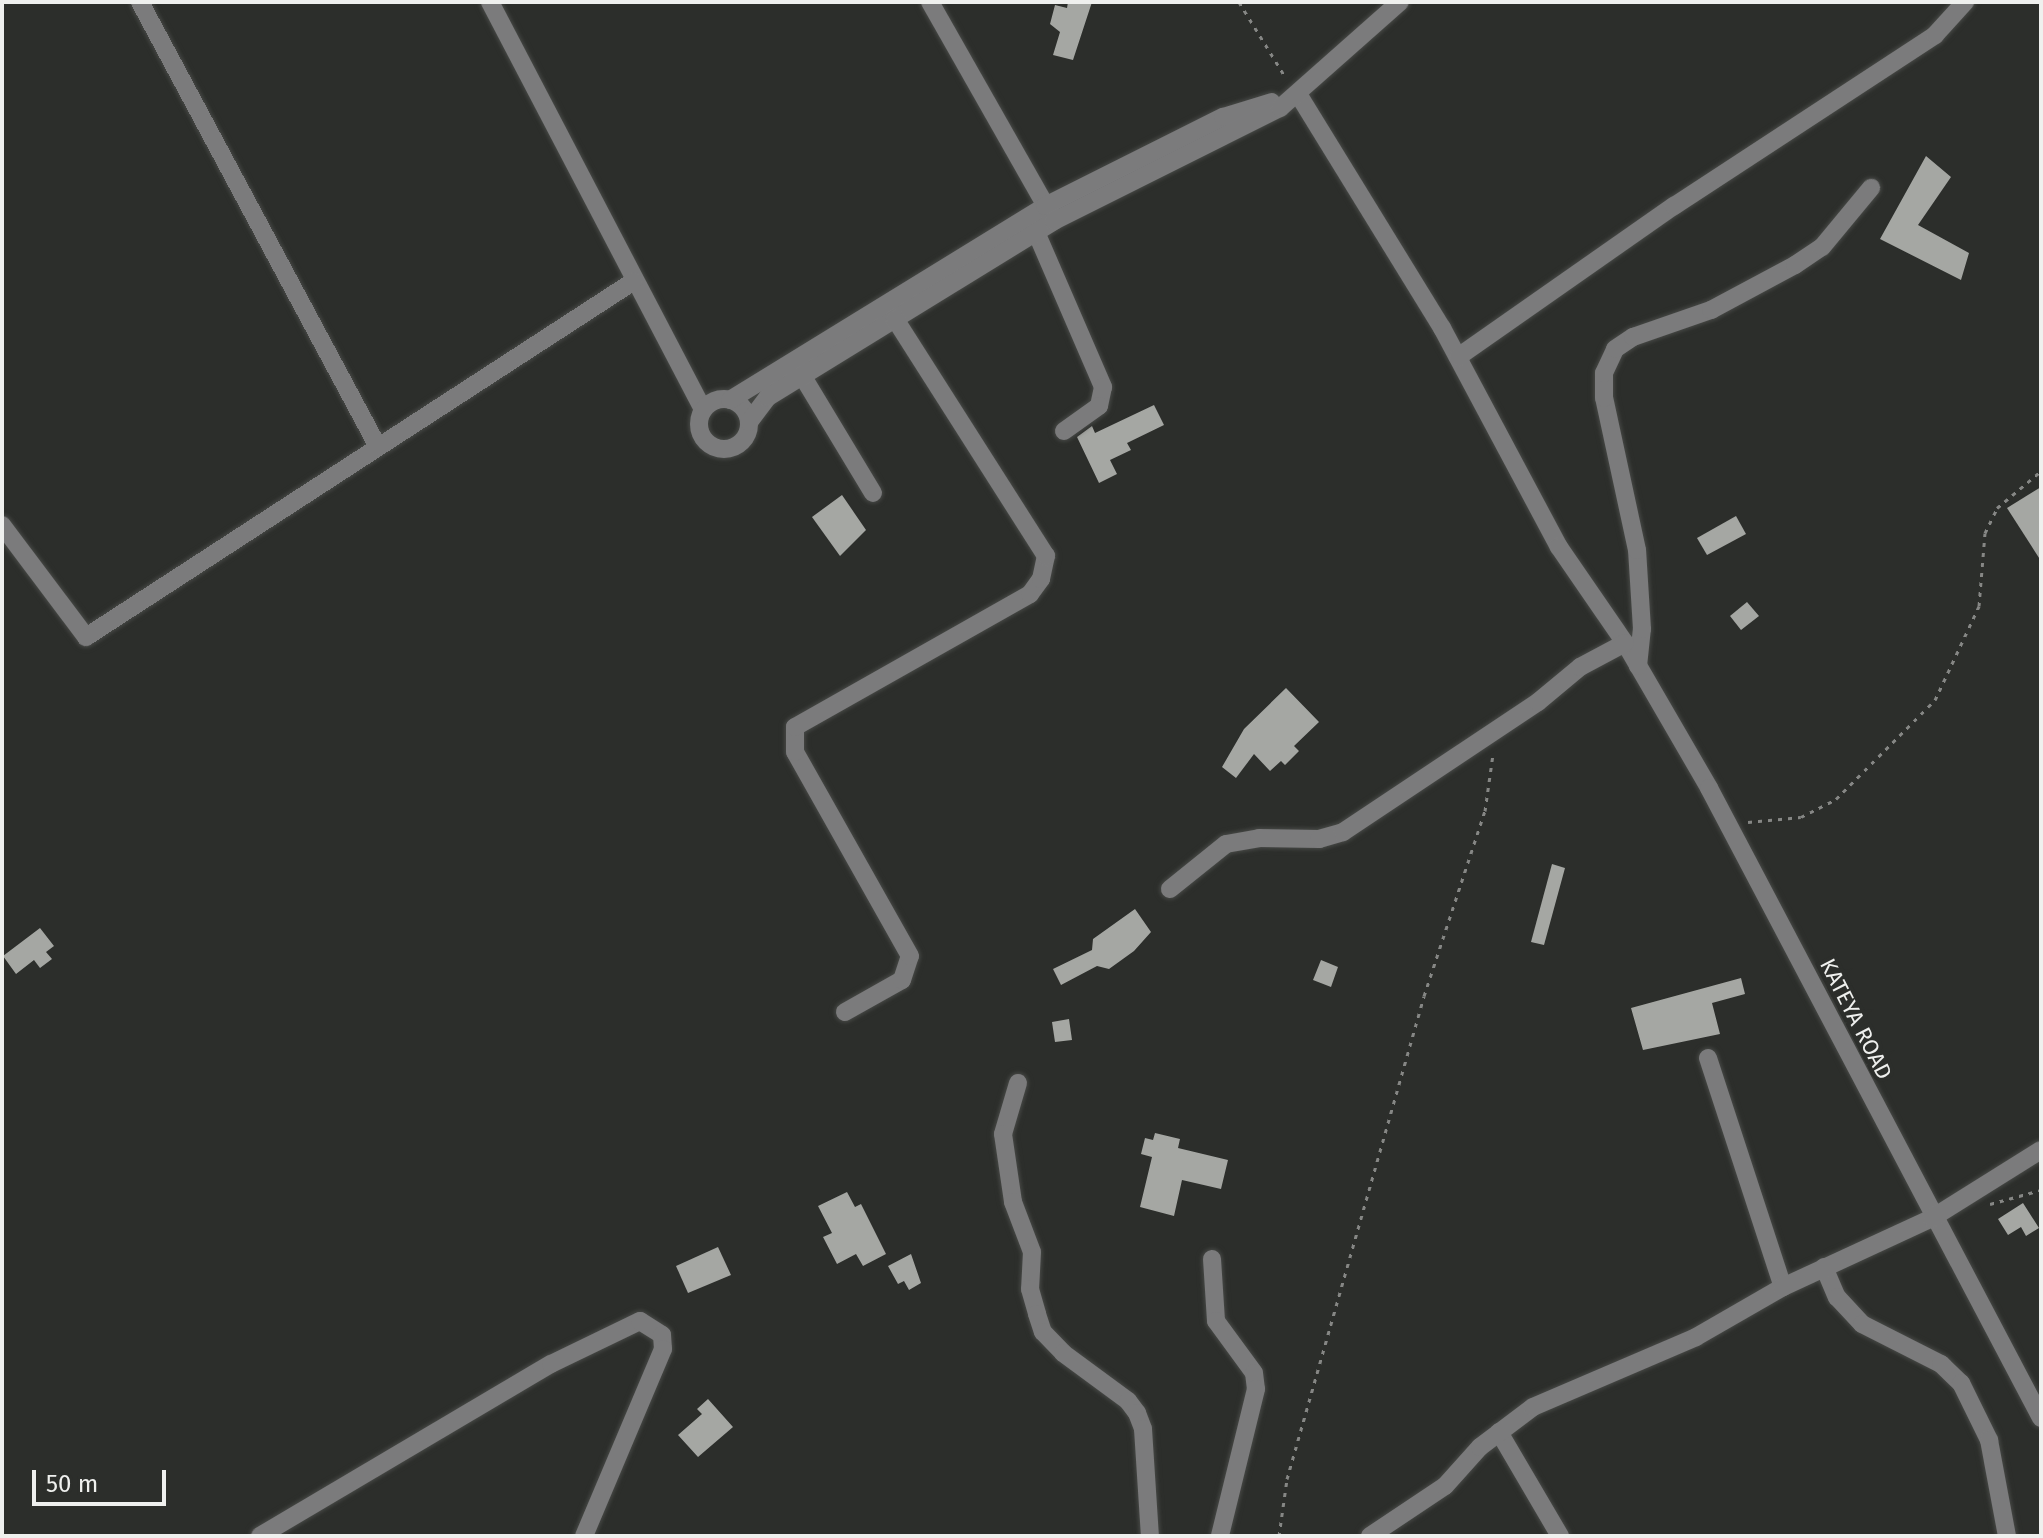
<!DOCTYPE html>
<html>
<head>
<meta charset="utf-8">
<style>
  body { margin:0 }
  #map { position:relative; width:2043px; height:1538px; overflow:hidden; background:#2c2e2b; font-family:"Fira Sans",sans-serif }
  div>[style] { position:absolute }
  [style*='--x'] { left:calc(var(--x)*1px); top:calc(var(--y)*1px); width:calc(var(--w)*1px); rotate:calc(var(--a)*1deg) }
  .building>* { inset:0; background:#a5a7a3 }
  .path>* { height:3px; margin-top:-1.5px; transform-origin:0; background:repeating-linear-gradient(90deg,#868785 0 4px,transparent 0 10px) }
  .roads { filter:drop-shadow(0 0 2px #474946) drop-shadow(0 0 2px #474946) }
  .minor>* { height:18px; margin:-9px; padding:0 9px; transform-origin:9px; border-radius:9px; background:#7b7b7c }
  .minor>.ring { margin:-9px; padding:0; box-sizing:content-box; background:none; border:18px solid #7b7b7c; border-radius:50% }
  span { translate:-50% -50%; white-space:nowrap; text-align:center; line-height:1.15; -webkit-text-stroke:8px #2c2e2b; paint-order:stroke }
  .street-label { font-size:22px; color:#eff0ee }
  .frame { position:absolute; inset:0; border:4px solid #eff0ee; pointer-events:none }
  .scale { position:absolute; left:32px; top:1470px; width:134px; height:36px; box-sizing:border-box; border:4px solid #eff0ee; border-top:0; padding-left:10px; font-size:24px; line-height:28px; white-space:nowrap; color:#eff0ee; -webkit-text-stroke:6px #2c2e2b; paint-order:stroke }
</style>
</head>
<body>
<div id="map">
  <div class="building">
    <i style="clip-path:polygon(1068px 2px,1092px 2px,1073px 60px,1053px 55px,1060px 32px,1050px 24px,1055px 5px,1067px 8px)"></i>
    <i style="clip-path:polygon(1926px 156px,1951px 177px,1918px 225px,1969px 253px,1961px 280px,1880px 239px)"></i>
    <i style="clip-path:polygon(1154px 405px,1164px 425px,1127px 443px,1131px 450px,1110px 460px,1117px 474px,1099px 483px,1077px 437px,1092px 426px,1095px 433px)"></i>
    <i style="clip-path:polygon(2041px 487px,2041px 561px,2007px 508px)"></i>
    <i style="clip-path:polygon(842px 495px,866px 530px,840px 556px,812px 517px)"></i>
    <i style="clip-path:polygon(1736px 516px,1746px 534px,1707px 555px,1697px 538px)"></i>
    <i style="clip-path:polygon(1747px 602px,1759px 616px,1741px 630px,1730px 616px)"></i>
    <i style="clip-path:polygon(1286px 688px,1319px 722px,1294px 746px,1299px 751px,1285px 765px,1281px 761px,1270px 771px,1254px 754px,1236px 778px,1222px 767px,1244px 729px)"></i>
    <i style="clip-path:polygon(1552px 864px,1565px 868px,1544px 945px,1531px 942px)"></i>
    <i style="clip-path:polygon(1135px 909px,1151px 932px,1134px 951px,1109px 969px,1097px 966px,1061px 985px,1053px 969px,1092px 950px,1093px 939px)"></i>
    <i style="clip-path:polygon(40px 928px,54px 946px,46px 952px,52px 959px,40px 968px,34px 960px,16px 974px,3px 956px)"></i>
    <i style="clip-path:polygon(1321px 960px,1338px 967px,1331px 987px,1313px 980px)"></i>
    <i style="clip-path:polygon(1741px 978px,1745px 994px,1712px 1003px,1720px 1034px,1643px 1050px,1631px 1008px)"></i>
    <i style="clip-path:polygon(1069px 1019px,1072px 1040px,1055px 1042px,1052px 1022px)"></i>
    <i style="clip-path:polygon(1155px 1133px,1180px 1139px,1178px 1148px,1228px 1160px,1221px 1189px,1182px 1180px,1174px 1216px,1140px 1207px,1152px 1157px,1141px 1154px,1145px 1138px,1153px 1140px)"></i>
    <i style="clip-path:polygon(847px 1192px,855px 1207px,861px 1204px,886px 1254px,863px 1266px,856px 1254px,837px 1264px,823px 1237px,832px 1233px,818px 1206px)"></i>
    <i style="clip-path:polygon(2023px 1203px,2039px 1228px,2026px 1236px,2021px 1227px,2008px 1235px,1998px 1219px)"></i>
    <i style="clip-path:polygon(718px 1247px,731px 1275px,688px 1293px,676px 1266px)"></i>
    <i style="clip-path:polygon(911px 1254px,921px 1283px,909px 1290px,904px 1281px,898px 1284px,888px 1266px)"></i>
    <i style="clip-path:polygon(708px 1399px,733px 1427px,698px 1457px,678px 1435px,702px 1414px,697px 1409px)"></i>
  </div>
  <div class="path">
    <i style="--x:1239;--y:2;--w:89;--a:58.3"></i>
    <i style="--x:1748;--y:822;--w:53;--a:-5.4"></i>
    <i style="--x:1801;--y:817;--w:39;--a:-27"></i>
    <i style="--x:1836;--y:799;--w:140;--a:-45"></i>
    <i style="--x:1935;--y:700;--w:104;--a:-64.9"></i>
    <i style="--x:1979;--y:606;--w:73;--a:-85.3"></i>
    <i style="--x:1985;--y:533;--w:28;--a:-64"></i>
    <i style="--x:1997;--y:508;--w:57;--a:-40.1"></i>
    <i style="--x:1990;--y:1204;--w:53;--a:-15.4"></i>
    <i style="--x:1279;--y:1536;--w:58;--a:-82"></i>
    <i style="--x:1287;--y:1479;--w:502;--a:-74.16"></i>
    <i style="--x:1424;--y:996;--w:195;--a:-71.8"></i>
    <i style="--x:1485;--y:811;--w:58;--a:-82"></i>
  </div>
  <div class="roads">
    <div class="minor">
      <i style="--x:140;--y:2;--w:502;--a:61.85"></i>
      <i style="--x:490;--y:2;--w:460;--a:62.4"></i>
      <i style="--x:930;--y:2;--w:245;--a:60.4"></i>
      <i style="--x:1298;--y:94;--w:275;--a:58.4"></i>
      <i style="--x:1442;--y:328;--w:248;--a:61.9"></i>
      <i style="--x:1559;--y:547;--w:116;--a:55.5"></i>
      <i style="--x:1625;--y:643;--w:168;--a:59.9"></i>
      <i style="--x:1709;--y:788;--w:712;--a:62.21"></i>
      <i style="--x:1036;--y:232;--w:169;--a:66.6"></i>
      <i style="--x:1103;--y:387;--w:19;--a:102"></i>
      <i style="--x:1099;--y:406;--w:43;--a:144.5"></i>
      <i style="--x:1458;--y:357;--w:264;--a:-35"></i>
      <i style="--x:1674;--y:206;--w:312;--a:-33.2"></i>
      <i style="--x:1935;--y:35;--w:45;--a:-47.7"></i>
      <i style="--x:797;--y:367;--w:147;--a:58.9"></i>
      <i class="ring" style="left:699px;top:399px;width:32px;height:32px"></i>
      <i style="--x:730;--y:400;--w:370;--a:-31.6"></i>
      <i style="--x:1045;--y:206;--w:199;--a:-26.6"></i>
      <i style="--x:1223;--y:117;--w:51;--a:-17"></i>
      <i style="--x:749;--y:422;--w:31;--a:-53"></i>
      <i style="--x:768;--y:397;--w:336;--a:-31.6"></i>
      <i style="--x:1054;--y:221;--w:253;--a:-26.6"></i>
      <i style="--x:1280;--y:108;--w:160;--a:-41.5"></i>
      <i style="--x:2;--y:525;--w:140;--a:53.1"></i>
      <i style="--x:86;--y:637;--w:653;--a:-33.01"></i>
      <i style="--x:1638;--y:666;--w:37;--a:-84"></i>
      <i style="--x:1642;--y:629;--w:79;--a:-93.6"></i>
      <i style="--x:1637;--y:550;--w:156;--a:-102.2"></i>
      <i style="--x:1604;--y:398;--w:25;--a:-90"></i>
      <i style="--x:1604;--y:373;--w:26;--a:-65"></i>
      <i style="--x:1615;--y:349;--w:22;--a:-34"></i>
      <i style="--x:1633;--y:337;--w:83;--a:-19.1"></i>
      <i style="--x:1711;--y:310;--w:95;--a:-28.2"></i>
      <i style="--x:1795;--y:265;--w:32;--a:-34"></i>
      <i style="--x:1822;--y:247;--w:77;--a:-50.3"></i>
      <i style="--x:1170;--y:889;--w:72;--a:-38.8"></i>
      <i style="--x:1226;--y:844;--w:34;--a:-10"></i>
      <i style="--x:1259;--y:838;--w:60;--a:1"></i>
      <i style="--x:1319;--y:839;--w:25;--a:-16"></i>
      <i style="--x:1343;--y:832;--w:234;--a:-33.7"></i>
      <i style="--x:1538;--y:702;--w:55;--a:-39.8"></i>
      <i style="--x:1580;--y:667;--w:51;--a:-28.1"></i>
      <i style="--x:845;--y:1012;--w:65;--a:-29.3"></i>
      <i style="--x:902;--y:980;--w:25;--a:-72"></i>
      <i style="--x:910;--y:956;--w:234;--a:-119.4"></i>
      <i style="--x:795;--y:752;--w:25;--a:-90"></i>
      <i style="--x:795;--y:727;--w:270;--a:-29.5"></i>
      <i style="--x:1030;--y:594;--w:19;--a:-54"></i>
      <i style="--x:1041;--y:579;--w:24;--a:-78"></i>
      <i style="--x:1046;--y:556;--w:281;--a:-122.5"></i>
      <i style="--x:1708;--y:1058;--w:241;--a:71.9"></i>
      <i style="--x:1018;--y:1083;--w:53;--a:106.4"></i>
      <i style="--x:1003;--y:1134;--w:69;--a:81.6"></i>
      <i style="--x:1013;--y:1202;--w:53;--a:69.2"></i>
      <i style="--x:1032;--y:1252;--w:37;--a:93"></i>
      <i style="--x:1030;--y:1289;--w:26;--a:74"></i>
      <i style="--x:1037;--y:1314;--w:19;--a:72"></i>
      <i style="--x:1043;--y:1332;--w:29;--a:46"></i>
      <i style="--x:1063;--y:1353;--w:81;--a:36.4"></i>
      <i style="--x:1128;--y:1401;--w:15;--a:53"></i>
      <i style="--x:1137;--y:1413;--w:17;--a:69"></i>
      <i style="--x:1143;--y:1429;--w:107;--a:86.3"></i>
      <i style="--x:1212;--y:1259;--w:62;--a:86.3"></i>
      <i style="--x:1216;--y:1321;--w:64;--a:53.8"></i>
      <i style="--x:1254;--y:1373;--w:16;--a:83"></i>
      <i style="--x:1256;--y:1389;--w:151;--a:103.8"></i>
      <i style="--x:1824;--y:1267;--w:33;--a:67"></i>
      <i style="--x:1837;--y:1297;--w:37;--a:47"></i>
      <i style="--x:1862;--y:1324;--w:89;--a:26.9"></i>
      <i style="--x:1941;--y:1364;--w:28;--a:44"></i>
      <i style="--x:1961;--y:1383;--w:64;--a:63.8"></i>
      <i style="--x:1989;--y:1440;--w:98;--a:79.4"></i>
      <i style="--x:1499;--y:1432;--w:121;--a:59.6"></i>
      <i style="--x:260;--y:1536;--w:338;--a:-30.6"></i>
      <i style="--x:551;--y:1364;--w:99;--a:-25.8"></i>
      <i style="--x:640;--y:1321;--w:26;--a:32"></i>
      <i style="--x:662;--y:1335;--w:14;--a:86"></i>
      <i style="--x:663;--y:1349;--w:203;--a:112.9"></i>
      <i style="--x:1370;--y:1536;--w:90;--a:-33.7"></i>
      <i style="--x:1445;--y:1486;--w:52;--a:-48.1"></i>
      <i style="--x:1480;--y:1447;--w:66;--a:-37"></i>
      <i style="--x:1533;--y:1407;--w:177;--a:-23.2"></i>
      <i style="--x:1696;--y:1337;--w:100;--a:-29.9"></i>
      <i style="--x:1783;--y:1287;--w:164;--a:-24.8"></i>
      <i style="--x:1932;--y:1218;--w:128;--a:-32"></i>
    </div>
  </div>
  <div class="street-label">
    <span style="left:1856px;top:1019px;rotate:63deg">KATEYA ROAD</span>
  </div>
  <div class="frame"></div>
  <div class="scale">50 m</div>
</div>
</body>
</html>
